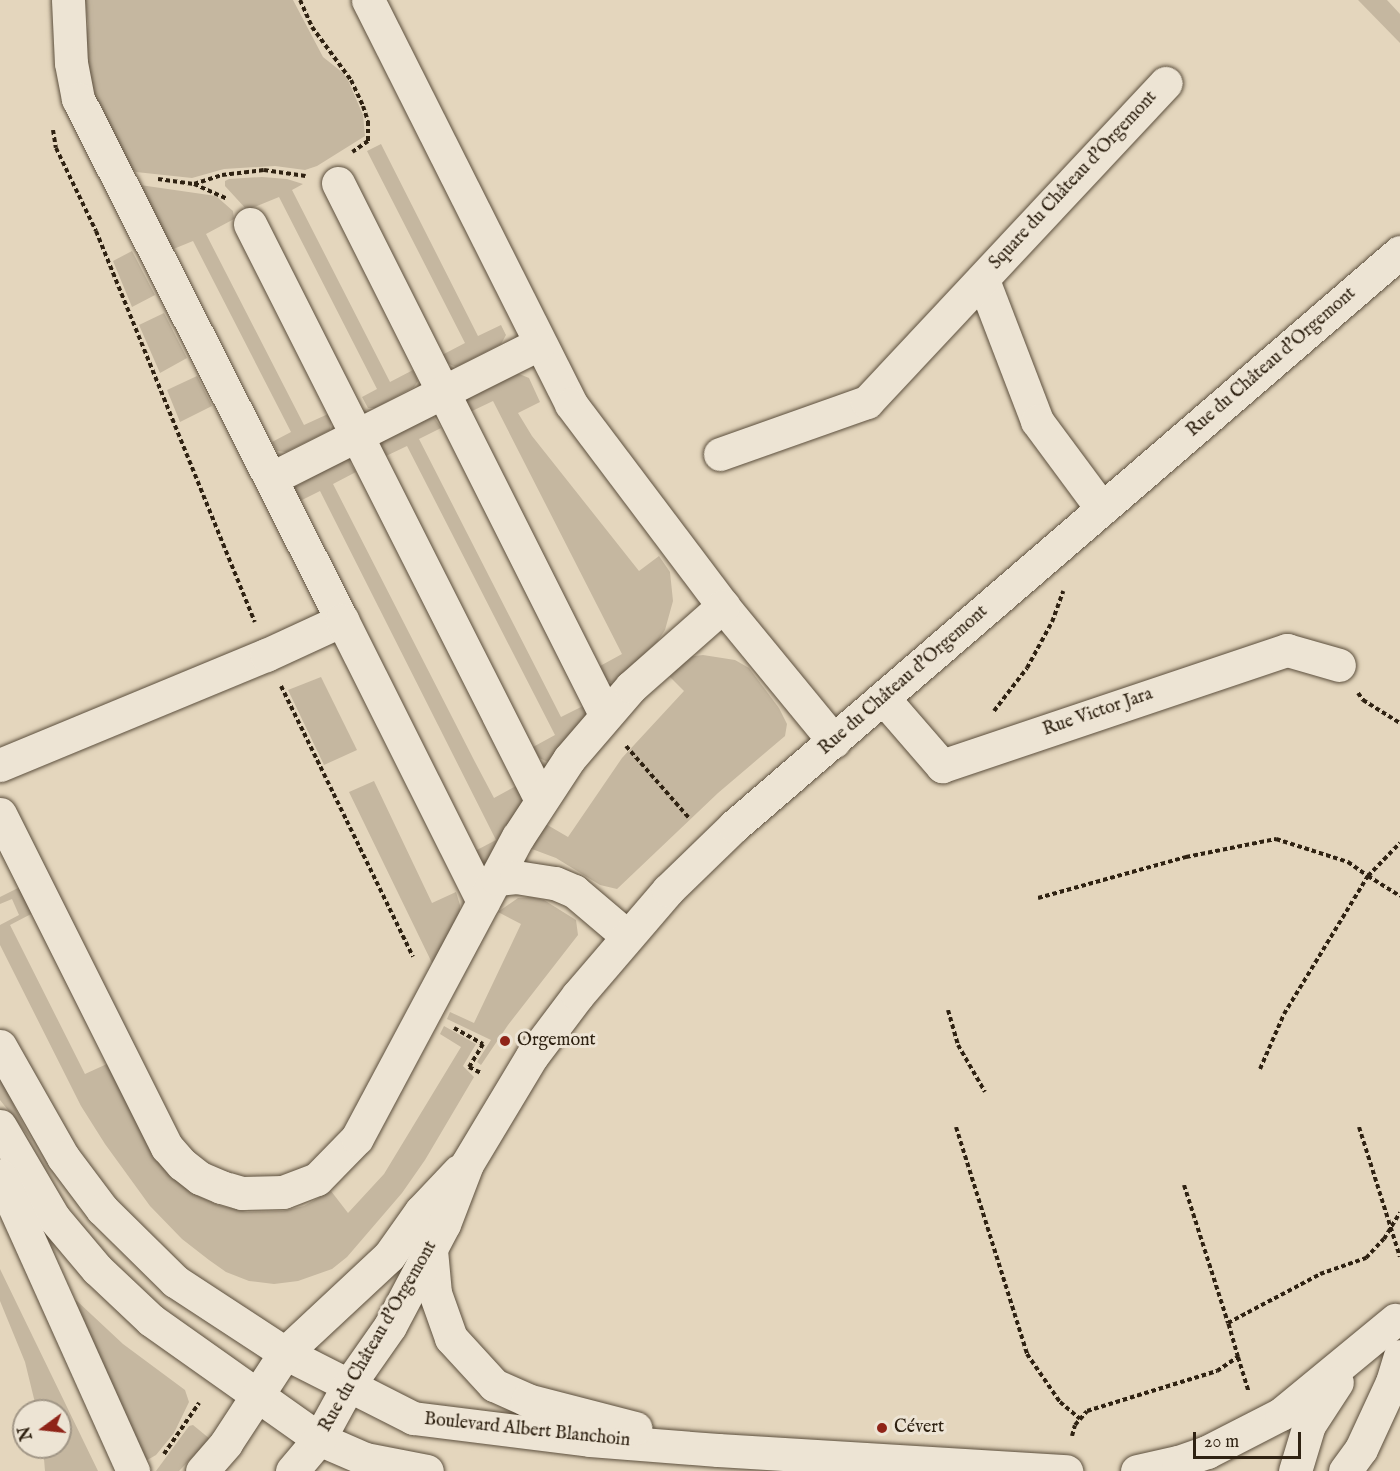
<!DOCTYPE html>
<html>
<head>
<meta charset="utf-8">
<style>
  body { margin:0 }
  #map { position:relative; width:1400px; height:1471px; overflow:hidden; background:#e4d6bd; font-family:"IM FELL English",serif }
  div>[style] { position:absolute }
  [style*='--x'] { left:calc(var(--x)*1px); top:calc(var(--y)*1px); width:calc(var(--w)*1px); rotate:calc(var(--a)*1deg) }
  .green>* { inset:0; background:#c5b7a0 }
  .path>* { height:4px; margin-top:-2px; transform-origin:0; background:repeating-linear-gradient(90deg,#2f2212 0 4.5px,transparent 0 7.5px) }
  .roads { filter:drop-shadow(0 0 2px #5c4f3d) drop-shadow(0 0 2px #5c4f3d) }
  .minor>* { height:33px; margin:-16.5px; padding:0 16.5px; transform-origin:16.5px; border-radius:16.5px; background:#ede4d4 }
  .dots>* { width:16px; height:16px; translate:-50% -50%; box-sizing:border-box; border:3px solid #ede4d4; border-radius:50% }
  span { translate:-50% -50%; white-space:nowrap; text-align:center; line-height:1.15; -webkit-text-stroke:6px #ede4d4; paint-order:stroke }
  .street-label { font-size:18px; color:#2f2212 }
  .poi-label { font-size:18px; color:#2f2212 }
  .left { translate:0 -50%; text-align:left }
  .north { position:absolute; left:12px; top:1399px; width:60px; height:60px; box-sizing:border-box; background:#ede4d4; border:2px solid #a19686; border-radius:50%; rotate:255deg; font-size:16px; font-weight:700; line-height:24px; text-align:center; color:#2f2212 }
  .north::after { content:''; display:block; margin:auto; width:21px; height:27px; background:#8f2418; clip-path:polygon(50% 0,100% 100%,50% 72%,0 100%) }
  .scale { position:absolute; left:1193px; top:1432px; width:108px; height:27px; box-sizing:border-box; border:3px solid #2f2212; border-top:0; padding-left:8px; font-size:18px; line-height:21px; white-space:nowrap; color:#2f2212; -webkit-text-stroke:4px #ede4d4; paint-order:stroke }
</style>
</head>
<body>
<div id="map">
  <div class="green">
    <i style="clip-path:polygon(85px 0,293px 0,323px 57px,343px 73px,348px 80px,363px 115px,365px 136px,317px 166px,305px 170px,275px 166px,224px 169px,192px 178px,136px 172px,130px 168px,113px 140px,102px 107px,84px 83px,82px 71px,88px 24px)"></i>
    <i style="clip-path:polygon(1358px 0,1387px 0,1400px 14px,1400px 43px)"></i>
    <i style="clip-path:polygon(381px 144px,478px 336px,501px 325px,506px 335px,501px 344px,456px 367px,447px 363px,442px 355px,465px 343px,367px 151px)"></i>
    <i style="clip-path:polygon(262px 177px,287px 179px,303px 184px,292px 190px,390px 382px,413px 370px,418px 381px,414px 387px,375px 408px,368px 408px,362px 397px,377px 389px,279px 197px,247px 210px,225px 186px,225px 181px,229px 179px)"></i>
    <i style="clip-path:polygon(140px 185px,216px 196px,233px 211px,234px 219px,206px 234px,304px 425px,328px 414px,331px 421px,330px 430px,286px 452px,277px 451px,272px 442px,291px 432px,193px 241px,171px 250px,138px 187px)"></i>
    <i style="clip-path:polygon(132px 251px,155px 295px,132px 307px,113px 261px)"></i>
    <i style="clip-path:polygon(164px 313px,187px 358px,160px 373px,139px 325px)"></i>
    <i style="clip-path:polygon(517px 373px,529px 378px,540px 402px,518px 413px,532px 436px,639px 571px,659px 556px,670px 572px,673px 601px,665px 630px,657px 642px,613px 683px,606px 680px,600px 666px,622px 654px,493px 401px,470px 412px,465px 403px,466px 399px)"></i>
    <i style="clip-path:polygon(197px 376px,212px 406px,180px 422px,167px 390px)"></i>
    <i style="clip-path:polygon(433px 416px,441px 428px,419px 439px,561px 717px,583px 706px,586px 712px,586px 718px,548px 762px,539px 758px,533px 747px,555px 735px,407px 446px,384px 457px,380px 448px,383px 440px)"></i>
    <i style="clip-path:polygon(347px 458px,356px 472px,333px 484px,475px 762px,494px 798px,516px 786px,522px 794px,524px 804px,488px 865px,482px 862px,475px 851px,496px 840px,320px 491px,298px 502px,293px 488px)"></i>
    <i style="clip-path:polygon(703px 655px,735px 660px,749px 668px,779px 708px,787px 724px,785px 736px,718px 793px,617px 889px,600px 885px,556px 858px,532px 849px,544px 823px,568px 837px,622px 758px,684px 691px,664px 671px,687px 657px)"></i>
    <i style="clip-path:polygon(321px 677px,357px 750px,324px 765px,288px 690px)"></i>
    <i style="clip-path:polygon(374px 781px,432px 903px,456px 892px,460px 905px,459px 924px,433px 965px,349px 792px)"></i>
    <i style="clip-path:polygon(20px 887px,33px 913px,10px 925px,85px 1074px,109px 1063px,181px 1184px,196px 1195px,218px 1205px,247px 1212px,283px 1211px,304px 1206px,331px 1191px,348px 1213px,384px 1174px,461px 1047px,440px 1034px,444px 1026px,476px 1044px,463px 1066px,474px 1077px,425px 1160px,402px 1193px,347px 1257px,332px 1269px,298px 1281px,274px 1284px,249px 1281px,226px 1272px,209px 1260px,182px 1239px,150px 1206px,105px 1144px,81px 1106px,0 945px,0 925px,19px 915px,12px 899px,0 904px,0 897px)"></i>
    <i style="clip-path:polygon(531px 897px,544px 900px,576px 920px,578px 935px,508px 1025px,481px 1065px,477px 1062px,491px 1040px,447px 1019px,450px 1012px,474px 1023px,521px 924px,498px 912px,518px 898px)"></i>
    <i style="clip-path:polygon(0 1073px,17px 1112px,32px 1141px,0 1100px)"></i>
    <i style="clip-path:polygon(0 1269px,98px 1471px,45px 1471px,43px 1447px,60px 1447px,60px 1411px,37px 1411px,25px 1362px,0 1301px)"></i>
    <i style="clip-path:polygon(70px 1299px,77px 1301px,123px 1344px,185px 1390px,189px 1402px,174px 1433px,156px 1455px,142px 1463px)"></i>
    <i style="clip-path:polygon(193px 1425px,210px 1439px,179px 1471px,156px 1471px,189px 1426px)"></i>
  </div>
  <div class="path">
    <i style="--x:300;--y:0;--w:30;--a:66"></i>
    <i style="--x:312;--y:27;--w:66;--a:53.7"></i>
    <i style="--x:351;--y:80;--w:29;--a:65"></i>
    <i style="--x:363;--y:106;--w:16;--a:72"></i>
    <i style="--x:368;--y:121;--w:20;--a:90"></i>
    <i style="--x:368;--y:141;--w:19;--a:145"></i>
    <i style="--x:53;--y:130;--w:18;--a:81"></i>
    <i style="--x:56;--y:148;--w:92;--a:64.3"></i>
    <i style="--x:96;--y:231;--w:422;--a:67.9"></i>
    <i style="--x:158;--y:179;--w:36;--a:8"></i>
    <i style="--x:194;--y:184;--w:37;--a:24"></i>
    <i style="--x:194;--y:184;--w:29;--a:-18"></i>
    <i style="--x:222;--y:175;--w:42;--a:-6.8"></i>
    <i style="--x:264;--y:170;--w:42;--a:8.1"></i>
    <i style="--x:281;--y:686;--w:301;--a:64"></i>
    <i style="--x:1358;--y:693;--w:9;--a:54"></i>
    <i style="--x:1363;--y:700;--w:44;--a:31.9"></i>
    <i style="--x:994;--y:711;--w:54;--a:-52.5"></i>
    <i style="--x:1027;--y:668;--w:52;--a:-61.5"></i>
    <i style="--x:1052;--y:622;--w:33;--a:-70"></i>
    <i style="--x:626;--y:746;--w:97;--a:48.8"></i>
    <i style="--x:1038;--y:898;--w:154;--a:-15.5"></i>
    <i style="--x:1186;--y:857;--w:92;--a:-11.3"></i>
    <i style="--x:1276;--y:839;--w:76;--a:17.7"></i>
    <i style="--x:1348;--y:862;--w:24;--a:35"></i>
    <i style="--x:1368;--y:876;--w:46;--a:-45.9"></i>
    <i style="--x:948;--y:1010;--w:36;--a:74"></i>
    <i style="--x:958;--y:1045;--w:54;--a:60.1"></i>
    <i style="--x:454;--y:1028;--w:33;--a:29"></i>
    <i style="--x:483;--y:1044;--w:27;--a:121"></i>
    <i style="--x:469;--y:1067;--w:13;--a:27"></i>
    <i style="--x:1260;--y:1069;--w:60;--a:-66.4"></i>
    <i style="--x:1284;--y:1014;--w:162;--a:-58.7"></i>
    <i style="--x:1368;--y:876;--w:38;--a:32"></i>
    <i style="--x:956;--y:1127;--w:238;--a:72.6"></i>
    <i style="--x:1027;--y:1354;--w:58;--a:55.5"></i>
    <i style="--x:1060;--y:1402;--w:26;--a:40"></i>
    <i style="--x:1359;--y:1127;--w:136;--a:72.5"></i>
    <i style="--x:1184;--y:1185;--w:145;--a:72.3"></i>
    <i style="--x:1238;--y:1357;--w:37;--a:73"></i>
    <i style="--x:1072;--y:1436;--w:11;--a:-75"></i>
    <i style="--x:1075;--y:1425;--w:18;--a:-49"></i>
    <i style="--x:1087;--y:1411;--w:136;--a:-17.1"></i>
    <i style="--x:1217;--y:1371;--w:25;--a:-34"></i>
    <i style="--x:1238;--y:1357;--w:35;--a:-106"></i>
    <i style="--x:1228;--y:1323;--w:104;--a:-28"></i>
    <i style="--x:1320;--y:1274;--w:49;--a:-19.2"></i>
    <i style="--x:1366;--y:1258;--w:26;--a:-47"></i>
    <i style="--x:1384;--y:1239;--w:31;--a:-59"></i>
    <i style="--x:164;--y:1454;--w:62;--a:-55.5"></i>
  </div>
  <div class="roads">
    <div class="minor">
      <i style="--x:68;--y:0;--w:63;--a:87.3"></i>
      <i style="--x:71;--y:63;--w:37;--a:79"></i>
      <i style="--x:78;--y:99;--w:584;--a:63.13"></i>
      <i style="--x:368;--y:0;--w:452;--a:63.3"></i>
      <i style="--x:571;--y:404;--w:253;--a:53"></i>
      <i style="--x:723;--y:606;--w:175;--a:50.6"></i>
      <i style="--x:338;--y:183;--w:594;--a:63.31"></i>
      <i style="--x:250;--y:224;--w:645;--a:63.2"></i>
      <i style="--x:983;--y:280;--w:151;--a:69"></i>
      <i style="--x:1037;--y:421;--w:109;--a:53.5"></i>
      <i style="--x:720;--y:454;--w:156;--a:-19.5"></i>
      <i style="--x:867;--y:402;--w:437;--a:-46.9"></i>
      <i style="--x:272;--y:478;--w:299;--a:-26.7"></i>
      <i style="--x:884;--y:699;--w:89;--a:49.1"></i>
      <i style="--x:942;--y:766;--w:364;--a:-18.6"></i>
      <i style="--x:1287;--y:650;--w:54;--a:16.1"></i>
      <i style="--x:0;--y:765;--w:288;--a:-22.5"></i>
      <i style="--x:266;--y:655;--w:84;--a:-24.7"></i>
      <i style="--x:342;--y:620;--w:315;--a:63.4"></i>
      <i style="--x:0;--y:814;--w:373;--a:63.4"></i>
      <i style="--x:167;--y:1147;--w:23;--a:49"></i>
      <i style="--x:182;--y:1164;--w:23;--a:38"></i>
      <i style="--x:200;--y:1178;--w:23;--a:23"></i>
      <i style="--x:221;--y:1187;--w:22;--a:16"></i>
      <i style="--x:242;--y:1193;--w:41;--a:-1.4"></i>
      <i style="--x:283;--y:1192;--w:36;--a:-21"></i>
      <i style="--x:317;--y:1179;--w:57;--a:-45.7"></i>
      <i style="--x:357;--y:1138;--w:341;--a:-61.9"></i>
      <i style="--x:518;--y:837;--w:93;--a:-56.8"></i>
      <i style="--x:569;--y:759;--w:95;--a:-49.3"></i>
      <i style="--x:631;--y:687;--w:123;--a:-41.4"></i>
      <i style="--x:497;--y:879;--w:19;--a:-6"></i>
      <i style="--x:516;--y:877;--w:39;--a:9"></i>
      <i style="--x:555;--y:883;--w:21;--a:23"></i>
      <i style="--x:574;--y:891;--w:70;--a:40.3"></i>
      <i style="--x:0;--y:1046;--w:128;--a:60.4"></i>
      <i style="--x:63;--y:1157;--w:65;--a:53.1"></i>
      <i style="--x:102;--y:1209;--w:103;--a:44.6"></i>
      <i style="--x:175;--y:1281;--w:131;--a:33.2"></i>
      <i style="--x:285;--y:1353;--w:144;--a:26.9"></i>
      <i style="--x:413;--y:1418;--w:178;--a:7.1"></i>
      <i style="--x:590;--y:1440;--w:128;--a:4.5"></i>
      <i style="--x:718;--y:1450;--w:349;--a:3.5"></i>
      <i style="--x:0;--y:1126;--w:107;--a:59.6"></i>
      <i style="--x:54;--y:1218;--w:67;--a:49.9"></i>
      <i style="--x:97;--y:1269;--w:74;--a:43.4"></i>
      <i style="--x:151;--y:1320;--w:206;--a:35.3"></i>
      <i style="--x:319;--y:1439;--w:50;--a:23.5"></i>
      <i style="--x:365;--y:1459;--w:63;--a:11"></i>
      <i style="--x:0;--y:1175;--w:325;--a:65.8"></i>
      <i style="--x:431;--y:1250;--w:43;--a:84.7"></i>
      <i style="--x:435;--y:1293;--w:48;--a:70.4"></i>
      <i style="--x:451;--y:1338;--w:64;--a:47.5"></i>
      <i style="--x:494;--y:1385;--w:36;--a:24"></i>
      <i style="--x:527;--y:1400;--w:112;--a:14.5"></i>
      <i style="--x:202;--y:1471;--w:37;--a:-49"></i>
      <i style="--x:226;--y:1443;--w:108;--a:-56.8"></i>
      <i style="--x:285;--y:1353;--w:142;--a:-43"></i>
      <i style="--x:389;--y:1256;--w:55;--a:-54.6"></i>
      <i style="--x:421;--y:1211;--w:55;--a:-46.5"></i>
      <i style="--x:292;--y:1471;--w:42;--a:-49.8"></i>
      <i style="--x:319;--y:1439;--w:60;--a:-61.3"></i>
      <i style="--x:348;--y:1386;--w:73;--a:-55"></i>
      <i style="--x:390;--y:1326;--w:115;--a:-62.1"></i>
      <i style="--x:444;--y:1224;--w:64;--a:-69"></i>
      <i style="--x:467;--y:1164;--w:126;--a:-59"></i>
      <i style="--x:532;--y:1056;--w:76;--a:-53"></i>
      <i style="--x:578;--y:995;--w:138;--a:-49.4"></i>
      <i style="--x:668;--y:890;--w:92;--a:-44.1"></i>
      <i style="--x:734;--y:826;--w:879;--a:-40.76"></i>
      <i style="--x:1137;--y:1471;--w:42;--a:-12.4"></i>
      <i style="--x:1178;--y:1462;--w:31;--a:-19"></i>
      <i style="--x:1207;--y:1452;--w:83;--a:-27.2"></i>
      <i style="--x:1281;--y:1414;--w:148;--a:-39.5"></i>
      <i style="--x:1295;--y:1471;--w:48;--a:-73.1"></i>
      <i style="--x:1309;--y:1425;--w:51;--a:-56.9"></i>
      <i style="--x:1345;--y:1471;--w:27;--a:-54"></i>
      <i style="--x:1361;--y:1449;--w:74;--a:-65.2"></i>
      <i style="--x:1392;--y:1382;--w:27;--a:-73"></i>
    </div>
  </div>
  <div class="dots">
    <i style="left:505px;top:1041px;background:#8f2418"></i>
    <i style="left:882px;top:1428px;background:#8f2418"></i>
  </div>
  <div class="street-label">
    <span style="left:1074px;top:181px;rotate:-47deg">Square du Château d'Orgemont</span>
    <span style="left:1272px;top:363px;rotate:-41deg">Rue du Château d'Orgemont</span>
    <span style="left:904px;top:681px;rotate:-41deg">Rue du Château d'Orgemont</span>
    <span style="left:1098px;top:713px;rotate:-19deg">Rue Victor Jara</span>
    <span style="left:379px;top:1337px;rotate:-60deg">Rue du Château d'Orgemont</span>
    <span style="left:527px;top:1431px;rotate:6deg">Boulevard Albert Blanchoin</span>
  </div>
  <div class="poi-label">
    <span class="left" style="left:517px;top:1041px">Orgemont</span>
    <span class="left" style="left:894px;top:1428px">Cévert</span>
  </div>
  <div class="north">N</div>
  <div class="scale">20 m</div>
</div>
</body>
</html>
